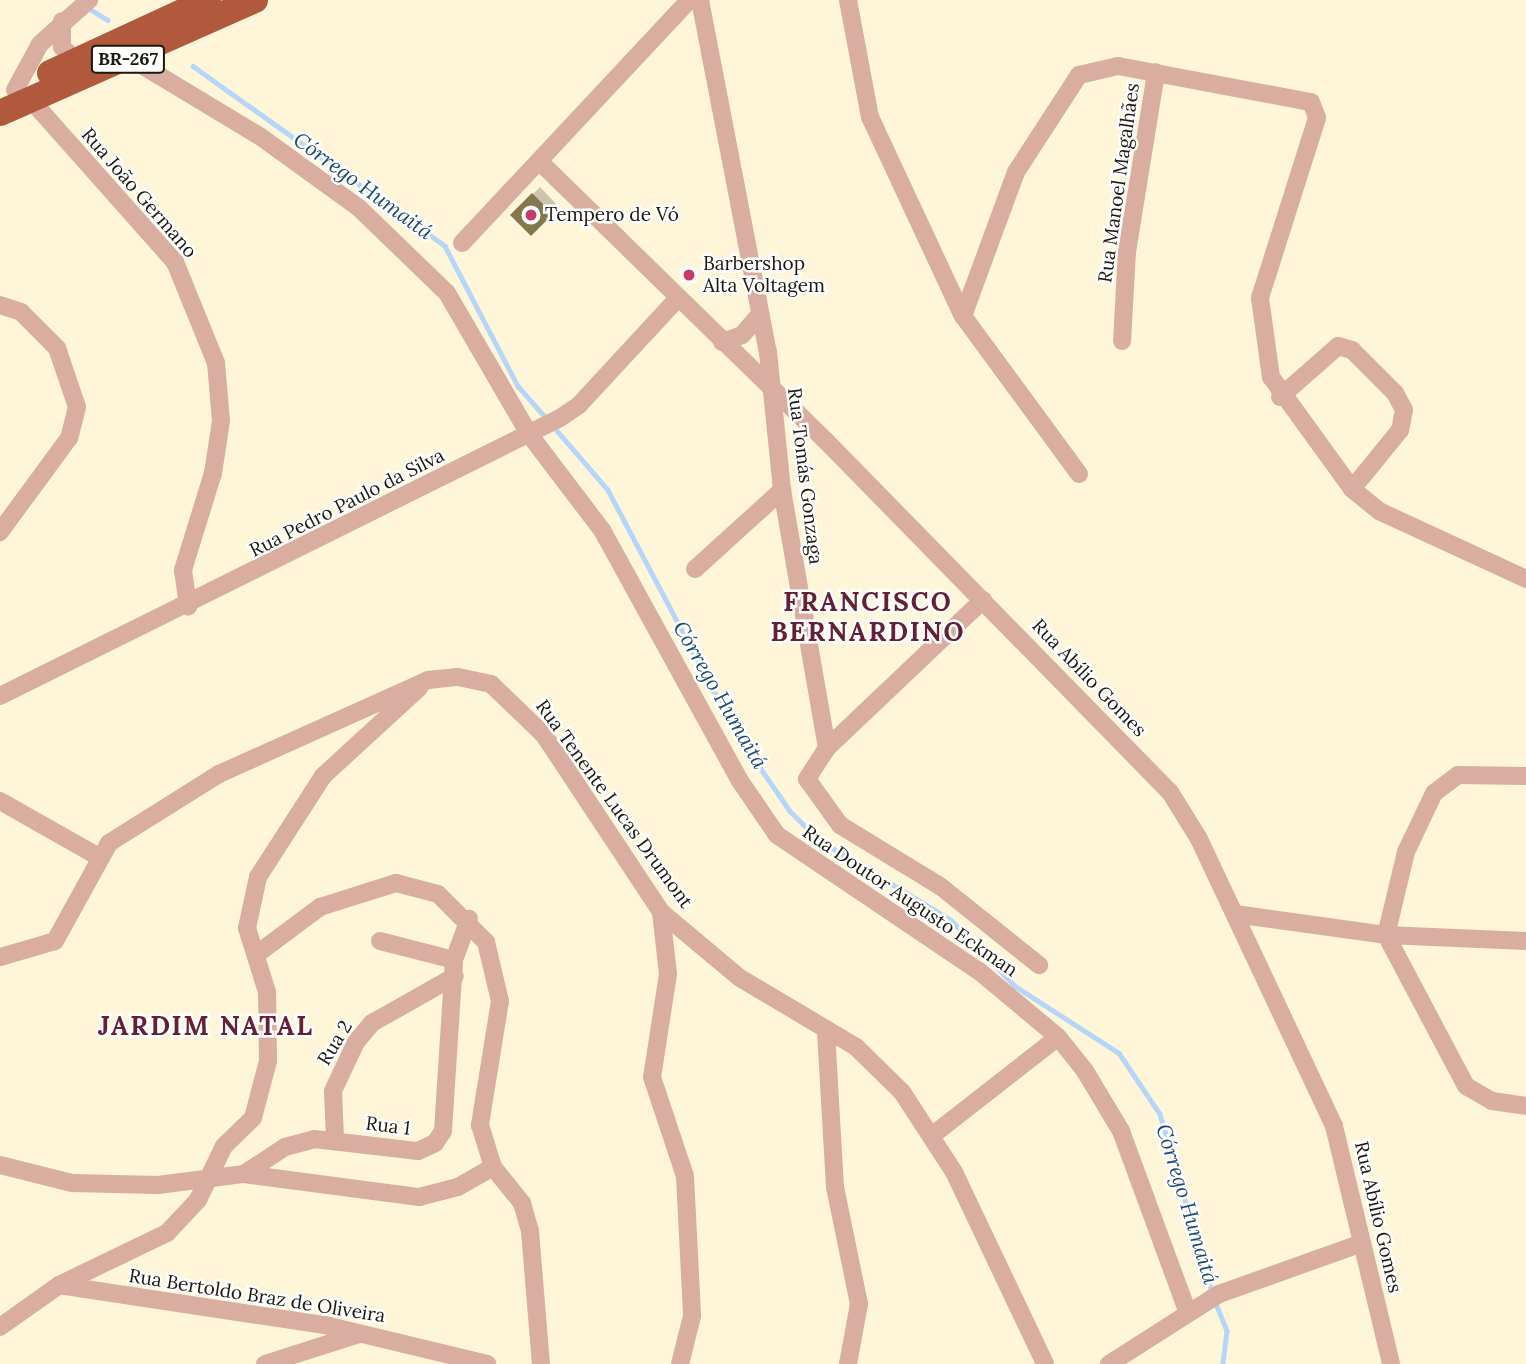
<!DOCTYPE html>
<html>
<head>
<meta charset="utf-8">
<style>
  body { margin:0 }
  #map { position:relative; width:1526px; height:1364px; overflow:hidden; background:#fff5d8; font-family:Lora,serif }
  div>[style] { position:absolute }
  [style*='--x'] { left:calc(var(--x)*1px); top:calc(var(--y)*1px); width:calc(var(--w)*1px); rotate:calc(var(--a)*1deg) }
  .shadow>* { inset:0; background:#0003 }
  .stream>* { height:4.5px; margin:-2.25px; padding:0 2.25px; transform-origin:2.25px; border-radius:2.25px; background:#b5d6f9 }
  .building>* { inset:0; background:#84764d }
  .minor>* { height:18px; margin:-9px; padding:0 9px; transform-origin:9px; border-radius:9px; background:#d9aea0 }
  .highway>* { height:26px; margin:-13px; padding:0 13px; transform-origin:13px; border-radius:13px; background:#b0593c }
  .dots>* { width:19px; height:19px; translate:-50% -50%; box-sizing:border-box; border:4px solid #fff; border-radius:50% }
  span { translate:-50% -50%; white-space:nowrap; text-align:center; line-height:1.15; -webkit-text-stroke:5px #fff; paint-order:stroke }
  .shield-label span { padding:2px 5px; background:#fff; border:2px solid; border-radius:5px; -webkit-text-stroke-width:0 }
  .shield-label { font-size:18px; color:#1b180e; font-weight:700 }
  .street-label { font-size:19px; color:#1b180e }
  .poi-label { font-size:19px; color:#1b180e }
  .left { translate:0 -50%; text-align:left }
  .water-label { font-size:21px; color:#1c4a77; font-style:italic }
  .district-label { font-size:26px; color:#652034; font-weight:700; letter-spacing:2px }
</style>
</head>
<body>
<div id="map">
  <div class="shadow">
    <i style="clip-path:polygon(540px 187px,558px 206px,531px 234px,512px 215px)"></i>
  </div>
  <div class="stream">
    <i style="--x:88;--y:8;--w:23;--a:31"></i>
    <i style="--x:193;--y:66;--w:310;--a:35.5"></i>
    <i style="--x:445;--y:246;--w:158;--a:62.5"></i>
    <i style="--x:518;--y:386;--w:44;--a:48.7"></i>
    <i style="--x:553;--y:426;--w:84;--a:49.3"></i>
    <i style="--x:608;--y:490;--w:272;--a:62.2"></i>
    <i style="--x:735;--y:731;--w:97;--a:55.5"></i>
    <i style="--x:790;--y:811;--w:41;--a:45"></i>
    <i style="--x:819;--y:840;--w:154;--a:31.2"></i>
    <i style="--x:951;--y:920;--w:92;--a:45.9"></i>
    <i style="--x:1015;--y:986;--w:124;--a:32.8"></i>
    <i style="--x:1119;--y:1053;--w:73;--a:56.1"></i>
    <i style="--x:1160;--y:1114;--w:186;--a:73.8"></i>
    <i style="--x:1215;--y:1301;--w:32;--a:68"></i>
    <i style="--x:1227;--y:1331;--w:33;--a:97"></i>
  </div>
  <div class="building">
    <i style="clip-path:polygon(532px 193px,553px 214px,531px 236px,510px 215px)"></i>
  </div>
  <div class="minor">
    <i style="--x:700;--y:0;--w:359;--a:79.1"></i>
    <i style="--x:768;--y:352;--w:139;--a:84.2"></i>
    <i style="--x:782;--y:490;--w:262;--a:80.1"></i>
    <i style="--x:848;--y:0;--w:119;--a:79.4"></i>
    <i style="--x:870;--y:117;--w:220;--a:65"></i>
    <i style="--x:963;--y:316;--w:196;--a:53.7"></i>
    <i style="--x:62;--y:21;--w:26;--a:90"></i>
    <i style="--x:62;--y:47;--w:29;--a:44"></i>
    <i style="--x:130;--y:58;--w:153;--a:31.1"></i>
    <i style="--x:261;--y:137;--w:121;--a:35.9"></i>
    <i style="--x:359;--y:208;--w:122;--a:44"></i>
    <i style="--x:447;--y:293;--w:163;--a:59.8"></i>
    <i style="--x:529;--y:434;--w:121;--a:52.8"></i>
    <i style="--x:602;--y:530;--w:286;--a:61.2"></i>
    <i style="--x:740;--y:781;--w:65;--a:55.6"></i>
    <i style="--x:777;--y:835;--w:244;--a:34"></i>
    <i style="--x:979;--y:971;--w:103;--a:39.9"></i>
    <i style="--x:1058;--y:1037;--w:43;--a:51.5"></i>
    <i style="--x:1085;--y:1071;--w:70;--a:59"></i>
    <i style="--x:1121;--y:1131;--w:194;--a:69.8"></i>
    <i style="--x:15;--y:90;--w:52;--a:-61.5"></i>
    <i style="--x:40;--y:44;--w:66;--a:-41.9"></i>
    <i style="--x:31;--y:100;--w:217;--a:48.4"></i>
    <i style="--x:175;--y:262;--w:109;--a:67.9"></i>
    <i style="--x:216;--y:363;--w:58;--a:85.1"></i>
    <i style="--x:221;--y:421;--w:53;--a:98.7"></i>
    <i style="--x:213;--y:473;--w:102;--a:107.2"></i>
    <i style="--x:183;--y:570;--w:37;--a:82"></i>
    <i style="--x:539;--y:161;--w:402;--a:44.3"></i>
    <i style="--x:827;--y:442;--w:490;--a:45.6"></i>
    <i style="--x:1170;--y:792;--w:55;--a:58.3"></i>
    <i style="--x:1199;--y:839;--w:317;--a:64.8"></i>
    <i style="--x:1334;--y:1126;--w:245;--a:76.5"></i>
    <i style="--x:462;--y:243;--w:333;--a:-46.9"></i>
    <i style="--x:0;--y:305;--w:22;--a:18"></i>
    <i style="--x:21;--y:312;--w:51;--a:45"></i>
    <i style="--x:57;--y:348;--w:62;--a:71.3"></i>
    <i style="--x:77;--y:407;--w:32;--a:104"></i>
    <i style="--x:69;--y:438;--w:117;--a:126.3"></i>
    <i style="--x:963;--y:316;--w:153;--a:-69.8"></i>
    <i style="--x:1016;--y:172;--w:116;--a:-57"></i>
    <i style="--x:1079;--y:75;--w:40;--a:-13"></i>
    <i style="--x:1118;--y:66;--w:196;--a:10.6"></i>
    <i style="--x:1311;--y:102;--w:17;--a:69"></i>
    <i style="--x:1317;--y:118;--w:189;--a:107.6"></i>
    <i style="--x:1260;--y:298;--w:80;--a:82.1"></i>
    <i style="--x:1271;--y:377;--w:138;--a:54.1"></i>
    <i style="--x:1352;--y:489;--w:35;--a:39"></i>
    <i style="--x:1379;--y:511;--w:162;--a:24.8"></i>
    <i style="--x:1122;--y:341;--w:89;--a:-86.8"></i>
    <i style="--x:1127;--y:252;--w:182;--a:-80.8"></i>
    <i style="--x:722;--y:342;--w:21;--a:-19"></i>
    <i style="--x:742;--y:335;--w:28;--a:-49"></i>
    <i style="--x:1280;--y:397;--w:77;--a:-41.3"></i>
    <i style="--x:1338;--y:346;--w:15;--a:16"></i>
    <i style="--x:1352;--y:350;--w:61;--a:45"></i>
    <i style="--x:1395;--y:393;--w:19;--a:62"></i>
    <i style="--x:1404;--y:410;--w:20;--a:101"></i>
    <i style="--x:1400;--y:430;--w:76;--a:129.1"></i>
    <i style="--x:695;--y:569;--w:118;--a:-42.2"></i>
    <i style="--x:983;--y:600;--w:215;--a:136.5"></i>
    <i style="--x:827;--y:748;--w:37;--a:123"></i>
    <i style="--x:807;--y:779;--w:57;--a:54.3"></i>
    <i style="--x:840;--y:825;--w:117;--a:31.4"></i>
    <i style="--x:940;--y:886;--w:127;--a:38.6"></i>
    <i style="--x:0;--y:696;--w:625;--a:-26.4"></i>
    <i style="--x:560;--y:418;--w:23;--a:-34"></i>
    <i style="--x:579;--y:405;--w:146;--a:-47.2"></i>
    <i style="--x:1526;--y:776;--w:68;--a:-179.2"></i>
    <i style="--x:1458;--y:775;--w:30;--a:143"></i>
    <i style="--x:1434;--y:793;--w:65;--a:115.4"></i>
    <i style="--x:1406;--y:852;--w:85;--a:103.5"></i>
    <i style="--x:1386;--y:935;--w:171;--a:62.1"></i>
    <i style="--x:1466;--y:1086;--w:30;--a:30"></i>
    <i style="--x:1492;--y:1101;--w:34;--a:8"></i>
    <i style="--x:0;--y:801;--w:114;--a:29.5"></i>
    <i style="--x:661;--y:912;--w:62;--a:83.6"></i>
    <i style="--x:668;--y:974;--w:104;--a:98.8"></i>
    <i style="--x:652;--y:1077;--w:104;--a:71.6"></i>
    <i style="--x:685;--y:1176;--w:140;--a:87.1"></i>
    <i style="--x:692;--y:1316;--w:49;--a:104"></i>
    <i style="--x:1235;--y:914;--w:152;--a:7.9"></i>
    <i style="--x:1386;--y:935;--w:140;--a:2.5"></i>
    <i style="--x:380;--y:941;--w:76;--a:14.4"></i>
    <i style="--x:257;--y:954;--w:79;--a:-36.7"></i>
    <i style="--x:320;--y:907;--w:80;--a:-17.5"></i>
    <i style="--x:396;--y:883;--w:43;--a:14.7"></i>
    <i style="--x:438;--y:894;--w:68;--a:45"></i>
    <i style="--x:486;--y:942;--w:61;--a:76.7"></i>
    <i style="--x:500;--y:1001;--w:126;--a:99.2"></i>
    <i style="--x:480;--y:1125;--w:44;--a:72.8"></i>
    <i style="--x:493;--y:1167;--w:46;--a:51.1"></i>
    <i style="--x:522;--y:1203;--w:29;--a:74"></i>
    <i style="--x:530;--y:1231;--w:133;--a:85.3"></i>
    <i style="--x:0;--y:957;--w:57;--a:-16.2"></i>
    <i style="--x:55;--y:941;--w:112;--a:-61.1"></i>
    <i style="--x:109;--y:843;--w:130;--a:-32.1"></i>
    <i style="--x:219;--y:774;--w:229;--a:-24.2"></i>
    <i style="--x:428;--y:680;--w:30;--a:-6"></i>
    <i style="--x:458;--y:677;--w:34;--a:12"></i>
    <i style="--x:491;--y:684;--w:74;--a:43.9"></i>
    <i style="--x:544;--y:735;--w:212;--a:56.5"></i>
    <i style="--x:661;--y:912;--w:103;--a:39.9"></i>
    <i style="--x:740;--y:978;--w:135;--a:30.7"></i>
    <i style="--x:856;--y:1047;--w:64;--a:44.4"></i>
    <i style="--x:902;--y:1092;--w:95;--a:57"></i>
    <i style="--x:954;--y:1172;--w:212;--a:64.6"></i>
    <i style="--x:826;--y:1031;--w:156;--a:86.7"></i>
    <i style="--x:835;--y:1187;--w:119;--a:78.4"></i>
    <i style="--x:859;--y:1304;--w:61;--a:100.4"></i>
    <i style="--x:934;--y:1134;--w:157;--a:-38"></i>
    <i style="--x:335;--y:1138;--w:47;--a:-92.4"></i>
    <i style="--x:333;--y:1091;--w:54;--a:-64.9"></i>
    <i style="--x:356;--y:1042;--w:25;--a:-50"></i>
    <i style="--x:372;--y:1023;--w:95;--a:-29.5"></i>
    <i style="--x:0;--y:1165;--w:74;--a:14"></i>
    <i style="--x:72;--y:1183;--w:86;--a:1.3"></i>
    <i style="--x:158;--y:1185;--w:87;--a:-7.3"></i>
    <i style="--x:244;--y:1174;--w:177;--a:7.5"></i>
    <i style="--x:419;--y:1197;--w:40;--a:-14.4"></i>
    <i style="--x:458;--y:1187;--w:40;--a:-29.7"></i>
    <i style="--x:244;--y:1174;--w:49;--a:-33.4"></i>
    <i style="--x:285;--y:1147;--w:30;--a:-15"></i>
    <i style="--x:314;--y:1139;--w:105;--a:6.6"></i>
    <i style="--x:418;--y:1151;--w:19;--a:-25"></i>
    <i style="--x:435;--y:1143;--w:14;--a:-56"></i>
    <i style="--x:443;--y:1131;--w:171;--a:-86.3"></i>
    <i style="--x:454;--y:960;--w:44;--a:-69.9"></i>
    <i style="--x:59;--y:1285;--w:269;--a:8.6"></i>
    <i style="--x:325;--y:1325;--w:167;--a:13.5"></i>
    <i style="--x:0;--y:1327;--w:72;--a:-35.4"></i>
    <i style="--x:59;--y:1285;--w:120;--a:-25.7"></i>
    <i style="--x:167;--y:1233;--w:45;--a:-46.8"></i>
    <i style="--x:198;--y:1200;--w:60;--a:-64.3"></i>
    <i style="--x:224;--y:1146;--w:40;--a:-44"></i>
    <i style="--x:253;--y:1118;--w:59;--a:-75.3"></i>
    <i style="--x:268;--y:1061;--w:69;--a:-90.8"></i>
    <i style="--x:267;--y:992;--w:67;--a:-107.4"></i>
    <i style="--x:247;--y:928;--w:52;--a:-77.8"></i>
    <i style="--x:258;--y:877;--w:120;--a:-57.2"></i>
    <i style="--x:323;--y:776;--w:130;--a:-42.5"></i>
    <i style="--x:265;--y:1364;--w:99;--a:-17.7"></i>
    <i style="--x:1109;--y:1364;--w:130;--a:-32.5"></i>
    <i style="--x:1219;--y:1294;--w:152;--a:-19.6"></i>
  </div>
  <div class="highway">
    <i style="--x:50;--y:73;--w:174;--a:-24.8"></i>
    <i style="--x:0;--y:113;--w:279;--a:-23.9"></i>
  </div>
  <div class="dots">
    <i style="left:531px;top:215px;background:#c83a67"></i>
    <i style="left:689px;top:275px;background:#c83a67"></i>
  </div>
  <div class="shield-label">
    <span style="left:128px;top:59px">BR-267</span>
  </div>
  <div class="street-label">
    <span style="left:1119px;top:183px;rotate:-82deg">Rua Manoel Magalhães</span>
    <span style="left:139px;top:193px;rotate:49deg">Rua João Germano</span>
    <span style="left:805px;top:476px;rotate:83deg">Rua Tomás Gonzaga</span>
    <span style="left:347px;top:503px;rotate:-27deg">Rua Pedro Paulo da Silva</span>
    <span style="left:1089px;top:678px;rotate:46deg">Rua Abílio Gomes</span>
    <span style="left:614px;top:804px;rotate:54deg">Rua Tenente Lucas Drumont</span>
    <span style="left:910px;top:901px;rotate:34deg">Rua Doutor Augusto Eckman</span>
    <span style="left:335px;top:1043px;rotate:-59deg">Rua 2</span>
    <span style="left:388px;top:1126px;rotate:7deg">Rua 1</span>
    <span style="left:1378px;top:1217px;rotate:77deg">Rua Abílio Gomes</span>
    <span style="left:257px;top:1296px;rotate:9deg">Rua Bertoldo Braz de Oliveira</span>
  </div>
  <div class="poi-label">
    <span class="left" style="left:545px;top:215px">Tempero de Vó</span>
    <span class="left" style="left:703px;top:275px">Barbershop<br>Alta Voltagem</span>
  </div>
  <div class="water-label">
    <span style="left:363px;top:186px;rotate:36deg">Córrego Humaitá</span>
    <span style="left:720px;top:695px;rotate:60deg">Córrego Humaitá</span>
    <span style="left:1187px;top:1204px;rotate:73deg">Córrego Humaitá</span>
  </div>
  <div class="district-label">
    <span style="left:868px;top:617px">FRANCISCO<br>BERNARDINO</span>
    <span style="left:206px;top:1026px">JARDIM NATAL</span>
  </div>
</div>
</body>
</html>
